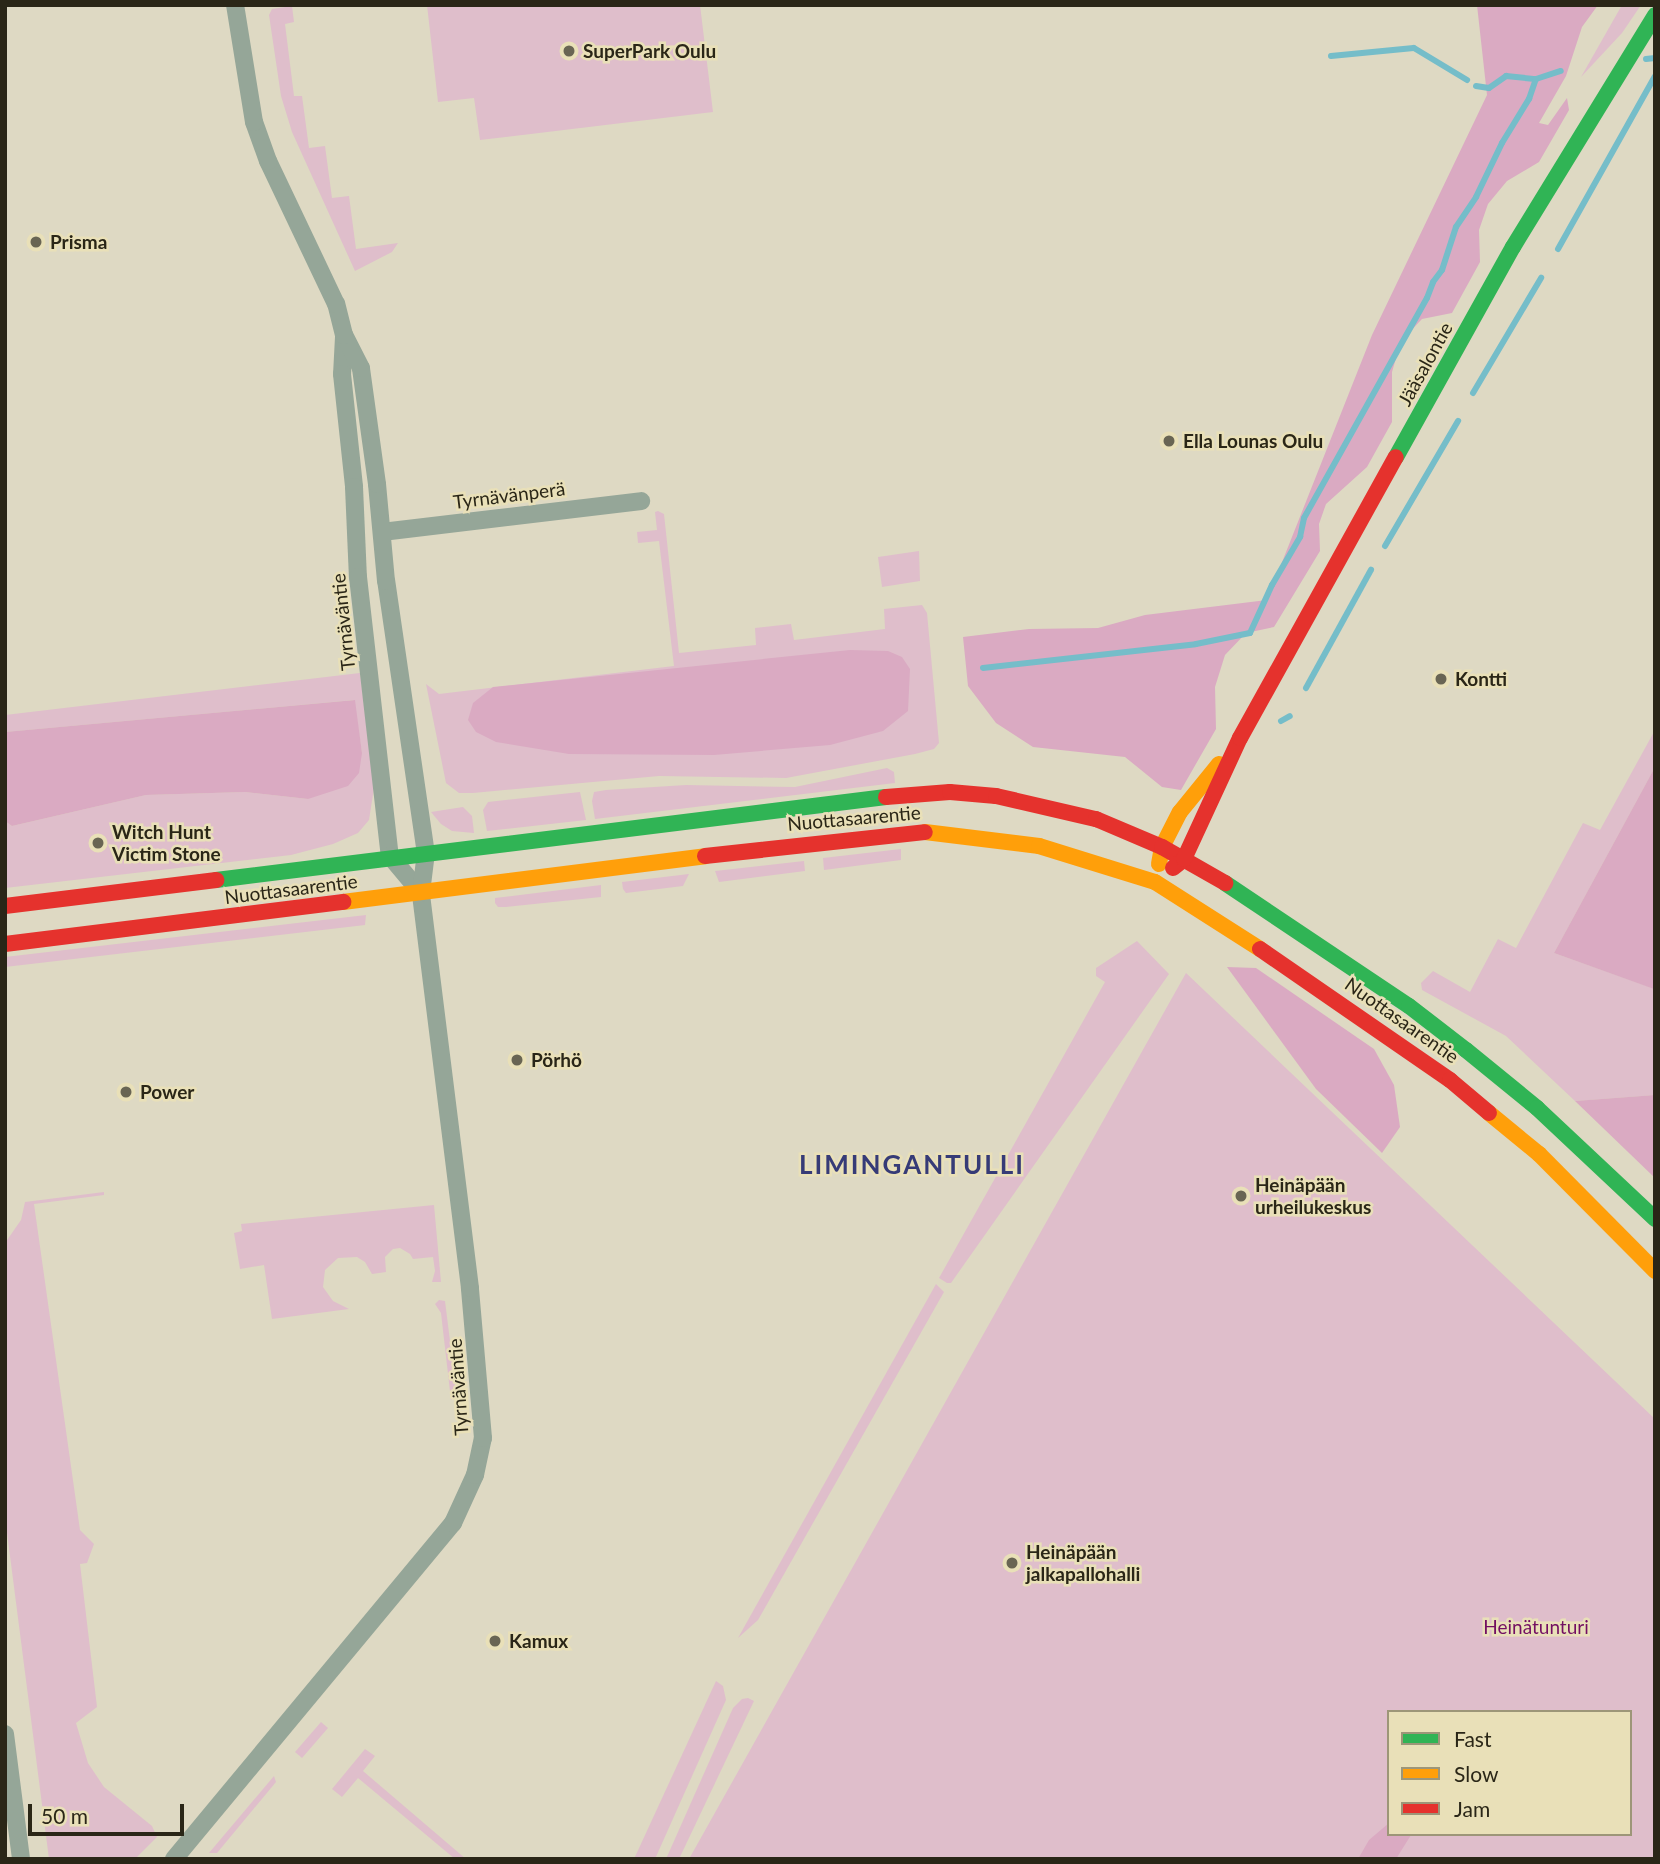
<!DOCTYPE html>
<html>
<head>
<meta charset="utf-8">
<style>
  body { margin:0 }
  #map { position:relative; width:1660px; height:1864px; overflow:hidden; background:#ded9c3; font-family:Lato,sans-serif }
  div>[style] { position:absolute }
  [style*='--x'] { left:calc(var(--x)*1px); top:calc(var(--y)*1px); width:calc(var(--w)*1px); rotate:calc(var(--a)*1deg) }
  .green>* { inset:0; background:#dfbecb }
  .forest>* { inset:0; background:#daaac2 }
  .stream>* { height:6px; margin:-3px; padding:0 3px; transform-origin:3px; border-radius:3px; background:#75bdc9 }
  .street>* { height:18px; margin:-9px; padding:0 9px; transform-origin:9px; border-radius:9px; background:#95a698 }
  .fast>* { height:16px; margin:-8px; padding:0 8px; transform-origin:8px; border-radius:8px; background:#30b455 }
  .slow>* { height:16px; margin:-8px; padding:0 8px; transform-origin:8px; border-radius:8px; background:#ff9f0a }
  .jam>* { height:16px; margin:-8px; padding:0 8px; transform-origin:8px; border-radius:8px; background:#e5322d }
  .dots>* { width:19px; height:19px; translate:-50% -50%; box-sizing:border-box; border:4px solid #e9e0b8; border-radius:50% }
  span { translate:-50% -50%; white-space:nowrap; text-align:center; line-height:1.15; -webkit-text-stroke:5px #e9e0b8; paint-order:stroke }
  .poi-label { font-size:19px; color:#2a2617; font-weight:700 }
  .left { translate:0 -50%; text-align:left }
  .street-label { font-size:19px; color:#2a2617 }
  .park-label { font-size:19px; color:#730f62 }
  .district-label { font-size:26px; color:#363b77; font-weight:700; letter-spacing:2px }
  .frame { position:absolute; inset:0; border:7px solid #2a2617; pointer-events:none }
  .legend { position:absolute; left:1387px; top:1710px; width:245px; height:126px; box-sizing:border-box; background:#e9e0b8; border:2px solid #9d9678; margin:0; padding:9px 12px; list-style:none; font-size:21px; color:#2a2617 }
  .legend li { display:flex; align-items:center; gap:14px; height:35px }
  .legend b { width:35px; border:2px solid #9d9678 }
  .scale { position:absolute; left:28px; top:1804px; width:156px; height:32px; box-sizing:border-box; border:4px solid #2a2617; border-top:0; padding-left:9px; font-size:21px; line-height:24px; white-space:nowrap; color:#2a2617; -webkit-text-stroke:5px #e9e0b8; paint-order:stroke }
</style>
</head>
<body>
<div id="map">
  <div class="green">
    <i style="clip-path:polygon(427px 5px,700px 5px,713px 112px,480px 140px,474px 98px,438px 102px)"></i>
    <i style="clip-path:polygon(1622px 5px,1641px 5px,1622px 33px,1581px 77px)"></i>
    <i style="clip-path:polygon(292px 6px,294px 22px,285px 24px,294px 96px,302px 96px,309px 148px,325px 146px,332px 198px,349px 196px,356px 249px,398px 243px,392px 252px,355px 271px,292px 132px,281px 96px,269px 15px,272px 9px)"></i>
    <i style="clip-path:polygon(658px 511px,664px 514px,679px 653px,756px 645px,755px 628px,791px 624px,794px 640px,885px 629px,884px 609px,922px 605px,927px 613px,939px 743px,934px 749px,915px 754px,786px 778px,659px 776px,473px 793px,459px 793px,446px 783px,426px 684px,439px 694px,674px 666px,659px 541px,638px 543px,637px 532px,657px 530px,655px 512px)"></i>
    <i style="clip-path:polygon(919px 551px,920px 581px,882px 587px,878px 557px)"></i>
    <i style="clip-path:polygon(360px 673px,374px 788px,369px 820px,358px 833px,333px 844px,291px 855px,5px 888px,5px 821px,12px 826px,146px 795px,245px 792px,308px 799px,362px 753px,354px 700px,5px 732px,5px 715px)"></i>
    <i style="clip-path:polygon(1655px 730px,1655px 767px,1554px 953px,1655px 989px,1655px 1095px,1575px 1101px,1506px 1036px,1422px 990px,1421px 983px,1433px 971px,1470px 992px,1498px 939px,1516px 948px,1583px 823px,1600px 830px)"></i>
    <i style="clip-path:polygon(887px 768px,894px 772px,895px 783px,595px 819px,592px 801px,594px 792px,606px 790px,686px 785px,795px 787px)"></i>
    <i style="clip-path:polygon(580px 792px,586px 820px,487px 831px,483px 810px,488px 802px)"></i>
    <i style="clip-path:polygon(463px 807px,472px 816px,474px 833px,452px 831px,441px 824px,431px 812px)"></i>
    <i style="clip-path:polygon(901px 849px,901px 860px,824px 870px,823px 858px)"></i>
    <i style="clip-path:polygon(804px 861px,805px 871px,719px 882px,715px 871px)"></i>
    <i style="clip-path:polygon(689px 874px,683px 886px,626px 893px,623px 889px,622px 882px)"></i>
    <i style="clip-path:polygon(601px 885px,601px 897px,506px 907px,498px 907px,495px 903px,495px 898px)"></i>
    <i style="clip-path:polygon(366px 915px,365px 925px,5px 967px,5px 957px)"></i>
    <i style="clip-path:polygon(1137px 941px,1169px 974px,951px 1283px,947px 1283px,939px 1278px,1105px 982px,1096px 976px,1096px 968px)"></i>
    <i style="clip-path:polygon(evenodd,1186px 973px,1655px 1419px,1655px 1859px,689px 1859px,1186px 973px,1389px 1712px,1630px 1712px,1630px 1834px,1389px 1834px,1389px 1712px)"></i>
    <i style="clip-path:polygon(104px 1192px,104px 1195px,34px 1204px,80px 1530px,94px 1544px,87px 1563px,80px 1564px,97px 1707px,76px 1723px,88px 1763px,104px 1787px,152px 1826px,157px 1837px,135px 1859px,49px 1859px,5px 1517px,5px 1243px,21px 1220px,25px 1202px)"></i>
    <i style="clip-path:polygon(434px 1205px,441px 1282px,432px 1282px,435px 1271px,433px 1257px,413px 1259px,410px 1254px,400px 1248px,393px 1249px,385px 1257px,386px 1272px,372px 1274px,365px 1262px,357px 1257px,338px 1258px,325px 1270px,323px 1287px,333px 1301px,349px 1309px,272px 1319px,264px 1265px,240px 1269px,234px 1233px,242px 1231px,241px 1224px)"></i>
    <i style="clip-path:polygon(936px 1284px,944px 1292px,758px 1620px,738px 1638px)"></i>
    <i style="clip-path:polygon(439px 1300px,445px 1301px,457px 1397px,451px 1400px,441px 1313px,435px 1304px)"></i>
    <i style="clip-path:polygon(716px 1681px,723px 1686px,726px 1700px,655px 1859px,634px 1859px)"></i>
    <i style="clip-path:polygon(748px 1698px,754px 1701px,679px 1859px,666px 1859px,733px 1708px,742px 1699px)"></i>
    <i style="clip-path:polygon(321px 1722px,328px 1728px,302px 1758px,295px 1752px)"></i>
    <i style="clip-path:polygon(365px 1749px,375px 1756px,363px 1771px,466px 1859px,455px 1859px,358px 1778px,342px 1797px,332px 1789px)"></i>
    <i style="clip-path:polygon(274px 1776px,276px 1782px,217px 1853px,209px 1853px)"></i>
  </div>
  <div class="forest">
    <i style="clip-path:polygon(1477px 5px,1598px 5px,1582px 27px,1566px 76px,1539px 123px,1548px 125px,1567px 98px,1569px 110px,1539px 162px,1507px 181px,1488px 204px,1479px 230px,1480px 262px,1452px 313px,1422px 319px,1401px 341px,1392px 372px,1392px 422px,1367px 467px,1326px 504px,1319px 524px,1320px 551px,1274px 627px,1246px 633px,1225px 655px,1215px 687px,1216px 729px,1181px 790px,1162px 787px,1125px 757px,1033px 747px,996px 723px,968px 686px,963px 637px,1029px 629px,1098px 628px,1145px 615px,1267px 600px,1372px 335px,1487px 95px)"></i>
    <i style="clip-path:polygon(850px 650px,888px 651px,902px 657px,910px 669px,908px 711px,883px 731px,830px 745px,714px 755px,569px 754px,496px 742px,476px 732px,468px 720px,473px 703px,493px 687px)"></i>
    <i style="clip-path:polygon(355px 700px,362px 753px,359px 773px,348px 786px,308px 799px,245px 792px,146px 795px,12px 826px,5px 821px,5px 732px)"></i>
    <i style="clip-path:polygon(1655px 767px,1655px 989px,1654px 989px,1554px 953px)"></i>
    <i style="clip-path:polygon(1227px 967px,1256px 968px,1374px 1049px,1394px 1085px,1400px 1127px,1382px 1153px,1316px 1089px)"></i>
    <i style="clip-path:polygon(1655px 1095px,1655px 1178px,1575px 1101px)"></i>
    <i style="clip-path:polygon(1389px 1823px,1389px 1834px,1411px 1835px,1396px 1859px,1358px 1859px,1369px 1840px)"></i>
  </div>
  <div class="stream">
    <i style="--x:1331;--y:56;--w:83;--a:-5.5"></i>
    <i style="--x:1414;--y:48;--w:62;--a:31.1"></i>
    <i style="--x:1646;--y:59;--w:9;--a:-6"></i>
    <i style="--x:1476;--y:86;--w:13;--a:9"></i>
    <i style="--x:1489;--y:88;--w:21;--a:-35"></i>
    <i style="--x:1506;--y:76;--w:30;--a:6"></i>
    <i style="--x:1536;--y:79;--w:26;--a:-18"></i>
    <i style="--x:1558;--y:249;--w:198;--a:-60.7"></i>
    <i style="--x:1473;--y:393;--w:134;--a:-59.4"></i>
    <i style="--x:1385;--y:546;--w:145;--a:-59.7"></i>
    <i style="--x:983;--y:668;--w:214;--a:-6.4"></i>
    <i style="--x:1196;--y:644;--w:55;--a:-11.5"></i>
    <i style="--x:1250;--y:633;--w:53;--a:-65.4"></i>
    <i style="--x:1272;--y:585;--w:56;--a:-59.7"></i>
    <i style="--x:1300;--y:537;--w:19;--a:-78"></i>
    <i style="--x:1304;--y:518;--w:252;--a:-60.8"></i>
    <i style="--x:1427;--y:298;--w:17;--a:-69"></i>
    <i style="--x:1433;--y:282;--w:15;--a:-53"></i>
    <i style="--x:1442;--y:270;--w:45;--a:-72"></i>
    <i style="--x:1456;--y:227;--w:36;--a:-56"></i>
    <i style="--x:1476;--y:197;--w:60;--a:-64.3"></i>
    <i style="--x:1502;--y:143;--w:52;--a:-58.5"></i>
    <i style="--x:1529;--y:99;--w:21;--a:-71"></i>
    <i style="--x:1306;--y:688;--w:135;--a:-61.2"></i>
    <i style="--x:1281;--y:721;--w:10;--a:-29"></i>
  </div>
  <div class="street">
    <i style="--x:344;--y:337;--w:37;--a:93"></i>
    <i style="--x:342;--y:374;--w:114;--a:83.9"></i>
    <i style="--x:354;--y:487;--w:90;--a:87.5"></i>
    <i style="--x:358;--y:577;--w:281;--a:83.5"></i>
    <i style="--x:390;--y:856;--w:48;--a:50"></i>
    <i style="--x:382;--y:532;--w:261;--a:-6.8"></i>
    <i style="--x:5;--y:1734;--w:126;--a:82.7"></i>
    <i style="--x:174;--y:1859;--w:437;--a:-50.3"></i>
    <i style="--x:453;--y:1523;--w:53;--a:-65.4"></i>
    <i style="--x:475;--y:1475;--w:38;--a:-78"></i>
    <i style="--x:483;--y:1438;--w:151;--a:-95"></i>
    <i style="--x:470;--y:1288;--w:398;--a:-97.1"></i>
    <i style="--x:421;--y:893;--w:39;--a:-83"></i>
    <i style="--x:426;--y:854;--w:276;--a:-98.3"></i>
    <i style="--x:386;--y:581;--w:97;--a:-95.3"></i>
    <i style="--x:377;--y:484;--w:117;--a:-97.9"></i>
    <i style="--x:361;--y:368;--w:37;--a:-117"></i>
    <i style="--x:344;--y:335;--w:32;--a:-104"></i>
    <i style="--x:336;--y:304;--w:158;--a:-115.4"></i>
    <i style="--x:268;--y:161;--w:41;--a:-109.7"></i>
    <i style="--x:254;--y:122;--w:119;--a:-99.2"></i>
  </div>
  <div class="fast">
    <i style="--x:1396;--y:457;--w:240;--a:-60.9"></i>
    <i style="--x:1513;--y:247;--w:272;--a:-58.5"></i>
    <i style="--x:216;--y:880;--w:675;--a:-7.06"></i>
    <i style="--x:1225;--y:883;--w:221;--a:33.8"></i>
    <i style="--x:1409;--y:1006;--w:72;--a:37.7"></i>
    <i style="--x:1466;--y:1050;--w:92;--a:39.2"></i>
    <i style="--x:1537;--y:1108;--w:162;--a:43.2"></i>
  </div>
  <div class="slow">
    <i style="--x:925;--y:832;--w:115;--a:7"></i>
    <i style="--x:1039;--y:846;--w:121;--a:17.2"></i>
    <i style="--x:1155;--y:882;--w:125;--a:32.5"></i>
    <i style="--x:1159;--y:864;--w:17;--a:-80"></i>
    <i style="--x:1162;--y:847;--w:39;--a:-63"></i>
    <i style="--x:1180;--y:812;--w:62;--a:-50.9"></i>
    <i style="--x:343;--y:902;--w:365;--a:-7.2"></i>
    <i style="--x:1489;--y:1113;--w:65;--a:39.4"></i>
    <i style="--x:1539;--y:1154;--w:165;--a:45.2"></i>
  </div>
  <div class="jam">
    <i style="--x:886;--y:797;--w:64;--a:-4.5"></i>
    <i style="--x:950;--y:792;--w:46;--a:5"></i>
    <i style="--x:996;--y:796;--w:103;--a:13"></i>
    <i style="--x:1096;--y:819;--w:72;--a:23"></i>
    <i style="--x:1162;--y:847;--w:73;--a:29.7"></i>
    <i style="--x:705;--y:856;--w:221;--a:-6.2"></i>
    <i style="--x:1173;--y:868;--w:14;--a:-39"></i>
    <i style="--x:1184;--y:859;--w:133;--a:-65.2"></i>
    <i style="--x:1240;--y:738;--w:321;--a:-61"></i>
    <i style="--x:5;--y:906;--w:213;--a:-7"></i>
    <i style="--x:5;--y:944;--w:341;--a:-7.1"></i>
    <i style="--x:1260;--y:949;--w:231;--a:34.6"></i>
    <i style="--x:1450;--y:1080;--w:51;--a:40.2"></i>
  </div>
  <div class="dots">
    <i style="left:569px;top:51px;background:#696553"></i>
    <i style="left:36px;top:242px;background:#696553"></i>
    <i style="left:1169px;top:441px;background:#696553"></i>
    <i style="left:1441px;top:679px;background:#696553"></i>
    <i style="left:98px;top:843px;background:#696553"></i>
    <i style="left:517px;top:1060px;background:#696553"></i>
    <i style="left:126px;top:1092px;background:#696553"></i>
    <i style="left:1241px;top:1196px;background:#696553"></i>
    <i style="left:1012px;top:1563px;background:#696553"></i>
    <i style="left:495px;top:1641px;background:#696553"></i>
  </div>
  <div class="poi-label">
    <span class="left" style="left:583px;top:51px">SuperPark Oulu</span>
    <span class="left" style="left:50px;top:242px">Prisma</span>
    <span class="left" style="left:1183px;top:441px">Ella Lounas Oulu</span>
    <span class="left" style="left:1455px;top:679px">Kontti</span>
    <span class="left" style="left:112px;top:843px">Witch Hunt<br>Victim Stone</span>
    <span class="left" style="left:531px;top:1060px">Pörhö</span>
    <span class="left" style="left:140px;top:1092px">Power</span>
    <span class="left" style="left:1255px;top:1196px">Heinäpään<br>urheilukeskus</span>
    <span class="left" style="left:1026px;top:1563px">Heinäpään<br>jalkapallohalli</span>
    <span class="left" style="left:509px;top:1641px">Kamux</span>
  </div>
  <div class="street-label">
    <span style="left:1425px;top:364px;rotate:-61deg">Jääsalontie</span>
    <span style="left:509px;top:495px;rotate:-7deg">Tyrnävänperä</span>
    <span style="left:343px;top:622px;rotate:-96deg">Tyrnäväntie</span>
    <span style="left:854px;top:818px;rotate:-5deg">Nuottasaarentie</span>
    <span style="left:291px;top:889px;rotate:-7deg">Nuottasaarentie</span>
    <span style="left:1402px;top:1020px;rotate:35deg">Nuottasaarentie</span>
    <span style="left:458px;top:1387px;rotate:-94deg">Tyrnäväntie</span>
  </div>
  <div class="park-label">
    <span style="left:1536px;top:1627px">Heinätunturi</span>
  </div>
  <div class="district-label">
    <span style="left:912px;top:1165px">LIMINGANTULLI</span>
  </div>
  <div class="frame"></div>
  <ul class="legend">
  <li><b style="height:9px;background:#30b455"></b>Fast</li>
  <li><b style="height:9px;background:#ff9f0a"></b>Slow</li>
  <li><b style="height:9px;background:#e5322d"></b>Jam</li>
  </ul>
  <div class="scale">50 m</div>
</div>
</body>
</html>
